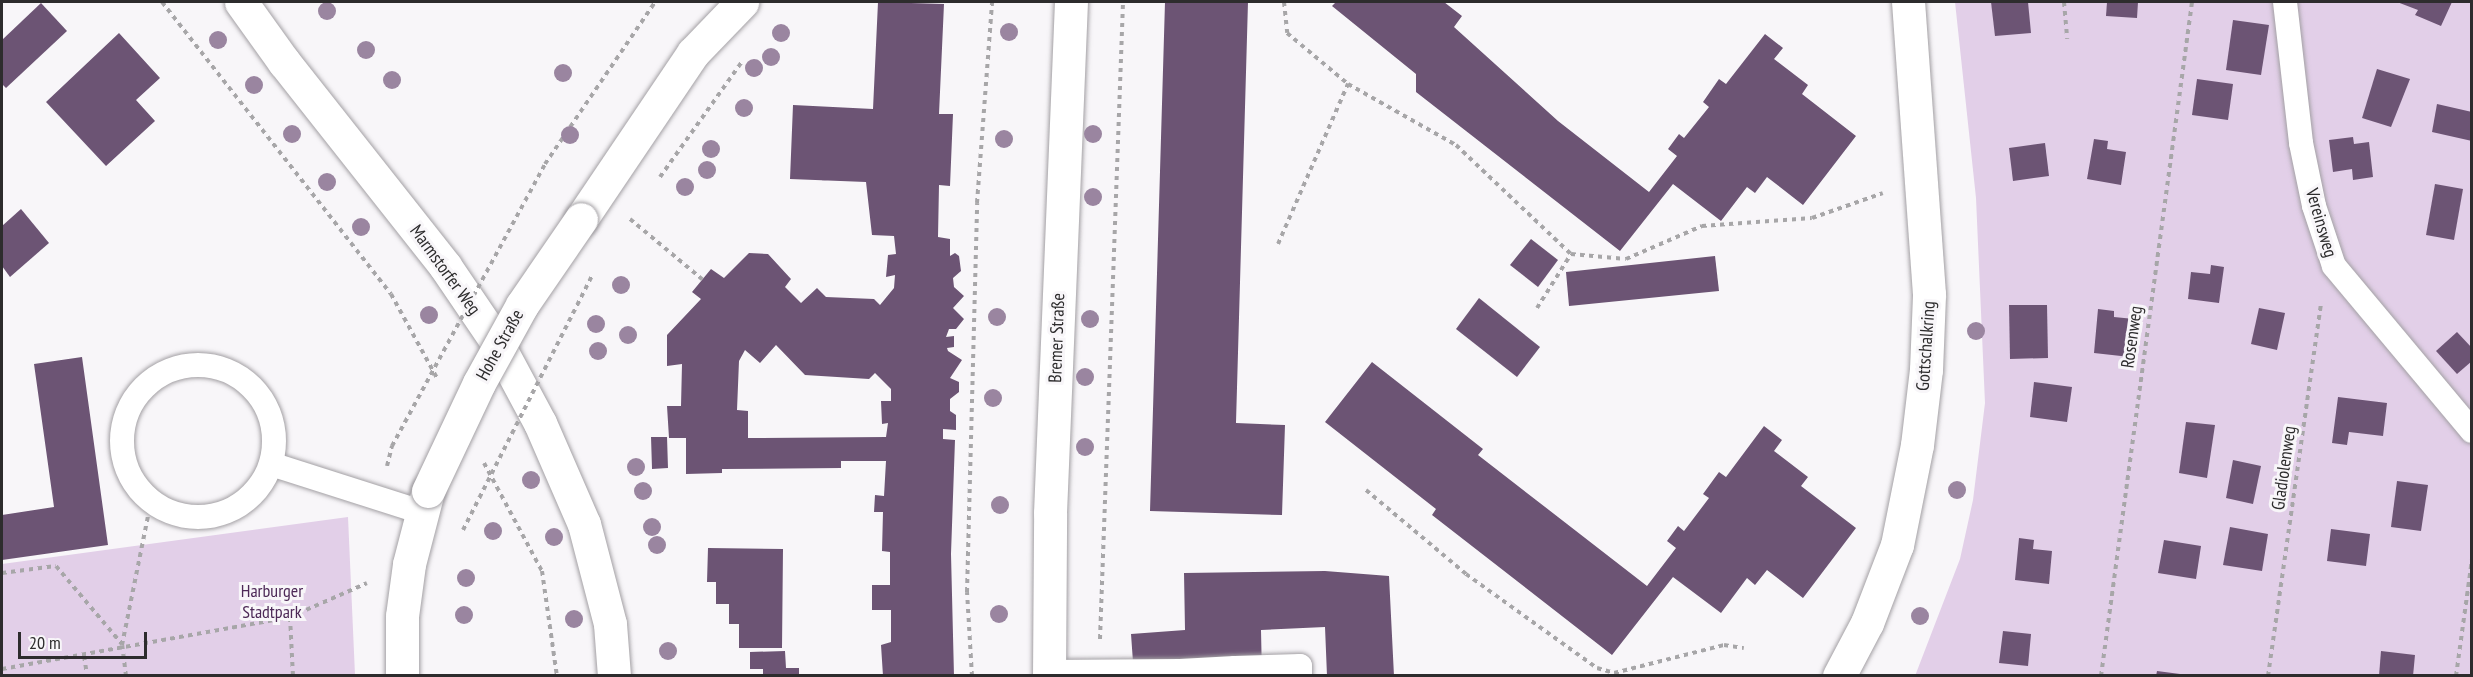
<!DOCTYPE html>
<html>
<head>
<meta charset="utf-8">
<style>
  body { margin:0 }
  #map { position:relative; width:2473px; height:677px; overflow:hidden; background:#f8f6f9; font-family:"PT Sans Narrow",sans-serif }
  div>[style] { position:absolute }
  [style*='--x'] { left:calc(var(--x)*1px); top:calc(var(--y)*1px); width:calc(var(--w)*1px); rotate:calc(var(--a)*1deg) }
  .green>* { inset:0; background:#e2cfe8 }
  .building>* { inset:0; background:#6c5474 }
  .path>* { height:4px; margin-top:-2px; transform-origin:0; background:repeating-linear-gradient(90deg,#a7a6a8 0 4.5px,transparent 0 9px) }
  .roads { filter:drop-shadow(0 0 2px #a3a0a4) drop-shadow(0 0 2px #a3a0a4) }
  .service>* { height:24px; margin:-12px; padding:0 12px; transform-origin:12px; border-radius:12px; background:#fff }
  .service>.ring { margin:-12px; padding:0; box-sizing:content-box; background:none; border:24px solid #fff; border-radius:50% }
  .minor>* { height:33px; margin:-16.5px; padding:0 16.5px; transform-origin:16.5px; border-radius:16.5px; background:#fff }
  .tertiary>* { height:33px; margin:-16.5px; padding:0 16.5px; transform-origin:16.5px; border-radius:16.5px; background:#fff }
  .secondary>* { height:33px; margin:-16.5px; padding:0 16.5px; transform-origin:16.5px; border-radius:16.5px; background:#fff }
  .primary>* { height:33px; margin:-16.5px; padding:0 16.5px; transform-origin:16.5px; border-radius:16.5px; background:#fff }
  .path-bridge>* { height:4px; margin-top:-2px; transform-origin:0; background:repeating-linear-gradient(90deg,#a7a6a8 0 4.5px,transparent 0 9px) }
  .bridges { filter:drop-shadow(0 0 2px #a3a0a4) drop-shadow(0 0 2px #a3a0a4) }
  .primary-bridge>* { height:33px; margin:-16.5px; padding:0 16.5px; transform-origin:16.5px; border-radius:16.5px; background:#fff }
  .trees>* { width:18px; height:18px; margin:-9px; border-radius:50%; background:#9a85a0 }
  span { translate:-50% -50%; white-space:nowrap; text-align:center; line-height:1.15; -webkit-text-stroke:6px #f8f6f9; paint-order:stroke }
  .street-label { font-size:18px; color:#2d2c2d }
  .park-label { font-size:18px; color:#4d2957 }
  .frame { position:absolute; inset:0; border:3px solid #2d2c2d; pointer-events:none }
  .scale { position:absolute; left:18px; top:632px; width:129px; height:27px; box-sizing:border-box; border:3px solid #2d2c2d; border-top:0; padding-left:8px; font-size:18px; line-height:21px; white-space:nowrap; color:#2d2c2d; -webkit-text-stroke:4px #f8f6f9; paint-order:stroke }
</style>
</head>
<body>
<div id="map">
  <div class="green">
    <i style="clip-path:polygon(1955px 2px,2471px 2px,2471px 675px,1915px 676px,1960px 559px,1973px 500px,1985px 403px,1976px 198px)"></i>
    <i style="clip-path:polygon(348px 517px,355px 675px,2px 675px,2px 564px)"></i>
  </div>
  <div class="building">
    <i style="clip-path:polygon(evenodd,878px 2px,944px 4px,939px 114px,953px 114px,950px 186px,939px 185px,938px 237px,950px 239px,950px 256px,955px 253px,959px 256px,961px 271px,953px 278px,954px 287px,964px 296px,953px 308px,964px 319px,956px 329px,949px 329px,946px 337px,954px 336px,954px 347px,947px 348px,948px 351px,962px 360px,950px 378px,959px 382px,959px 392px,950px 399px,950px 411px,956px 415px,956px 430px,943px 429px,943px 439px,955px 440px,951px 554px,954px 676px,883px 676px,881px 645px,891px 642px,891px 610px,872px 610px,872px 585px,890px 585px,890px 552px,882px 551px,883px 512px,874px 512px,875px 495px,884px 496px,886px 461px,841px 461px,841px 468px,722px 469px,722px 473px,686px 474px,686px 438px,669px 438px,667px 406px,681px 406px,682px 364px,667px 366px,667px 335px,701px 299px,692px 292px,711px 269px,724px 278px,749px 253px,768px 254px,791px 279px,785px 287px,801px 303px,817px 288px,826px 297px,874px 299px,880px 305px,894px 288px,895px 275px,886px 277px,888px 255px,896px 254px,894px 236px,872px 235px,866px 182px,790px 179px,793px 105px,873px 109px,878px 2px,776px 345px,805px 375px,869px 379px,875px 373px,891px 389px,891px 401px,881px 401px,882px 424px,888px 423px,886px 437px,748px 438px,748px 411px,737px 410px,739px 361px,745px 350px,760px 363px,776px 345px)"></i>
    <i style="clip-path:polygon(1165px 2px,1248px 2px,1236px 423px,1285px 425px,1282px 515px,1150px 511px)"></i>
    <i style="clip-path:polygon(1336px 2px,1444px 2px,1462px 16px,1454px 27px,1558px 121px,1649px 192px,1677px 156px,1668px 149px,1679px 134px,1684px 138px,1709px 107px,1703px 102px,1719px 79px,1726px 84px,1765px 34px,1783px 48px,1774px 59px,1808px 85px,1802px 94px,1856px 136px,1803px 205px,1767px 177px,1755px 193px,1747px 187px,1721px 221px,1673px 184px,1620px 251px,1416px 92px,1416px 74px,1332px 6px)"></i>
    <i style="clip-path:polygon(1991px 2px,2028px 2px,2031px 33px,1995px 36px)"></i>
    <i style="clip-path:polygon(2107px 2px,2138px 2px,2137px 18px,2106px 16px)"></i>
    <i style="clip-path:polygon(2397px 2px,2452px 2px,2441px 26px,2415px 15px,2418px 10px)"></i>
    <i style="clip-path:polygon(41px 3px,67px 31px,6px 88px,2px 84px,2px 40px)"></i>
    <i style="clip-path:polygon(2233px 20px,2269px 25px,2261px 75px,2226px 70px)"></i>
    <i style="clip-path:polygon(119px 33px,160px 78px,136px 100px,155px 121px,106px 166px,46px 102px)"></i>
    <i style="clip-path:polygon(2377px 69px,2410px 79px,2391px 127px,2362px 118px)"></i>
    <i style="clip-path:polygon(2197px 79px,2233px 84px,2228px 120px,2192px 115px)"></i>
    <i style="clip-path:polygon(2437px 104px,2472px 112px,2472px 141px,2432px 132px)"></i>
    <i style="clip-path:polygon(2353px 137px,2354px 144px,2369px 142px,2373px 177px,2353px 180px,2352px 169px,2333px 172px,2329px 140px)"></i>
    <i style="clip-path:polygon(2094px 139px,2108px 141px,2107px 149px,2126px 152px,2121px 185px,2087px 179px)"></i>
    <i style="clip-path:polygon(2045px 143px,2049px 176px,2013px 181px,2009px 148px)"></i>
    <i style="clip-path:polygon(2435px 184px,2463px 189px,2454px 240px,2426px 235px)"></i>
    <i style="clip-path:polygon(21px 209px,49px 243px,10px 277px,2px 266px,2px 226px)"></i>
    <i style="clip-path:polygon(1531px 239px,1558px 260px,1538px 287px,1510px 265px)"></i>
    <i style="clip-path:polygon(1715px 256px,1719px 291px,1569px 306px,1566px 272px)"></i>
    <i style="clip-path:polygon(2211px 265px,2224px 267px,2219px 303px,2188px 299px,2191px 272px,2210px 274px)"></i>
    <i style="clip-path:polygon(1479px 298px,1540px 347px,1517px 377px,1456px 329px)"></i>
    <i style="clip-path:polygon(2009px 305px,2047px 305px,2048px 358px,2010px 359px)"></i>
    <i style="clip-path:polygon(2259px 308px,2285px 313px,2277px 350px,2251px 344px)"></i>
    <i style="clip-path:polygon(2098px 309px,2114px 311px,2114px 317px,2134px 319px,2130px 357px,2094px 353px)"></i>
    <i style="clip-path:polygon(2457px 332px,2472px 348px,2472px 361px,2457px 374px,2436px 351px)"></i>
    <i style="clip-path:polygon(82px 357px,108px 545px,2px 560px,2px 515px,54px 507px,34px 364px)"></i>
    <i style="clip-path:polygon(1372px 362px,1483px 449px,1478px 455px,1647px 586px,1676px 548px,1667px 541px,1678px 526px,1684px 531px,1709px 498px,1703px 494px,1719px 472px,1726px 477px,1764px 426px,1782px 440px,1774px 451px,1808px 477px,1801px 486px,1856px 528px,1803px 598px,1767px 570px,1755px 585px,1747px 578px,1721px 613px,1673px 577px,1612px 655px,1432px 515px,1436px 509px,1325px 422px)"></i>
    <i style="clip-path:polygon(2034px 382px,2072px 387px,2067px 422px,2030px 417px)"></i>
    <i style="clip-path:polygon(2338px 397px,2387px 403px,2383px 436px,2349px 432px,2347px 445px,2332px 443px)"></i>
    <i style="clip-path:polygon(2186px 422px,2215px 425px,2207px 478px,2179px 473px)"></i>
    <i style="clip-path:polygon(651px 437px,667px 437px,668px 468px,652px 469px)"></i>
    <i style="clip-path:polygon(2233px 460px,2261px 466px,2253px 504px,2226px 498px)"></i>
    <i style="clip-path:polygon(2397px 481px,2428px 485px,2421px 531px,2391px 527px)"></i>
    <i style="clip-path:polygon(2230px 527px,2268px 534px,2262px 571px,2223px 565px)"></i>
    <i style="clip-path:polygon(2331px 529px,2370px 534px,2366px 566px,2327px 561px)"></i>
    <i style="clip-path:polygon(2019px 538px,2034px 540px,2033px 549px,2052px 551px,2049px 584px,2015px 580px)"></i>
    <i style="clip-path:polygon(2164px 540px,2201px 546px,2196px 579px,2158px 573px)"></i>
    <i style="clip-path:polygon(708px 548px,783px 549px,782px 648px,739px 648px,739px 624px,729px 624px,729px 604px,716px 604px,716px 582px,707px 582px)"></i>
    <i style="clip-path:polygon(1325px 571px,1389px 576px,1394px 676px,1327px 676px,1325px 627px,1261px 630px,1262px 676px,1134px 676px,1131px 634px,1185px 630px,1184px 573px)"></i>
    <i style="clip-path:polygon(2003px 631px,2031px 634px,2028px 666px,1999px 663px)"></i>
    <i style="clip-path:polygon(785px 651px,786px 668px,799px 668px,799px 676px,763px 676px,763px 669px,750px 669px,750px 652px)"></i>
    <i style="clip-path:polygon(2381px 651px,2415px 655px,2413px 676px,2379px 676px)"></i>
    <i style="clip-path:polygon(2157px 671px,2180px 674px,2180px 676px,2156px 676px)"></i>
  </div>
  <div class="path">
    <i style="--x:162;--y:2;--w:371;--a:51.9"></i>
    <i style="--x:391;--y:294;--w:96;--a:61.3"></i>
    <i style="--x:1284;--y:2;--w:31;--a:84"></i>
    <i style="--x:1287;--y:33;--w:80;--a:39.9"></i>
    <i style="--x:1348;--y:84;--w:124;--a:29.5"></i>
    <i style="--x:1456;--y:145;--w:158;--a:43.5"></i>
    <i style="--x:1571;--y:254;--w:55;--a:5.2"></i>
    <i style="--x:1626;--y:259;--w:83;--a:-23.5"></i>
    <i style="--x:1702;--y:226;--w:110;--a:-4.2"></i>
    <i style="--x:1812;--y:218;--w:75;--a:-19.4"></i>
    <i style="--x:2064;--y:2;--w:37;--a:85"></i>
    <i style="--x:545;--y:164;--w:196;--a:-55.8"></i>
    <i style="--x:660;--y:177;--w:140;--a:-54.6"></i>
    <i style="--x:630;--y:219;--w:94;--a:39.8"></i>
    <i style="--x:1278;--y:244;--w:175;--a:-66.4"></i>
    <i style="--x:1537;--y:308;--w:64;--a:-57.8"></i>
    <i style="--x:484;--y:463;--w:123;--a:61.8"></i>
    <i style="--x:542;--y:571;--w:106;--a:81.9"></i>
    <i style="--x:387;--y:466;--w:21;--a:-76"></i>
    <i style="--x:1366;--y:490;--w:131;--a:40"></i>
    <i style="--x:1466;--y:574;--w:161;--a:35.7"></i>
    <i style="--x:1597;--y:668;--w:18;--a:16"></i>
    <i style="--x:1614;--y:673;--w:114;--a:-14.3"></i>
    <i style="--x:1724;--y:645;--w:20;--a:9"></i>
    <i style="--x:2;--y:573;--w:54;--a:-7.4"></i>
    <i style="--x:56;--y:566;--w:102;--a:49.8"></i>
    <i style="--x:290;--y:617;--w:59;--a:87.1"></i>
    <i style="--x:1100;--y:639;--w:637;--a:-87.93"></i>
    <i style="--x:84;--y:656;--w:20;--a:81"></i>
    <i style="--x:2;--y:669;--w:293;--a:-10.2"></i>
    <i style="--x:290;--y:617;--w:84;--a:-23.8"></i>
    <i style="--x:126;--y:676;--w:31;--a:-97"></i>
    <i style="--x:122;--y:645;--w:147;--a:-78.6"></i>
    <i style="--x:972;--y:676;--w:84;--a:-93.4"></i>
    <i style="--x:967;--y:592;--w:389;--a:-88.5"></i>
    <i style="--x:977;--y:203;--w:202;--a:-85.7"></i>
    <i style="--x:2101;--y:676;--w:680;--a:-82.31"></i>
    <i style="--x:2268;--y:676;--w:375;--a:-81.9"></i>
    <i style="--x:2456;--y:676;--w:118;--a:-82.2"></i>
  </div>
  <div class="roads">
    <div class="service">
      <i style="--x:2285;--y:2;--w:142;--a:83.5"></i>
      <i style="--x:2301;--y:143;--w:64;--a:78.3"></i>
      <i style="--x:2314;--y:206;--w:63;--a:71.6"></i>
      <i style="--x:2334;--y:266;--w:215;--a:50.1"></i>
      <i class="ring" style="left:122px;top:365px;width:128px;height:128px"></i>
      <i style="--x:271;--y:464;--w:157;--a:17.7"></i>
      <i style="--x:1235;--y:668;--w:65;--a:-1.8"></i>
      <i style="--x:1300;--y:666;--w:10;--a:90"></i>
      <i style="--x:1180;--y:671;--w:55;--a:-3.1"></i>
      <i style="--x:1235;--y:668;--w:8;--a:90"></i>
      <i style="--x:1049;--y:672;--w:131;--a:-0.4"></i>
      <i style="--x:1180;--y:671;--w:5;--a:90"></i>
    </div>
    <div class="minor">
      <i style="--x:1839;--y:676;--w:60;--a:-62.2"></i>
      <i style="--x:1867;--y:623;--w:84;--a:-69"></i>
      <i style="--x:1897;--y:545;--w:102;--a:-78.7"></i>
      <i style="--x:1917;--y:445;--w:76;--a:-83.2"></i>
      <i style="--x:1926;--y:370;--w:76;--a:-87.7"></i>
      <i style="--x:1929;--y:294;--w:293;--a:-94.1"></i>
    </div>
    <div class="tertiary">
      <i style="--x:241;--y:2;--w:74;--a:54.4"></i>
      <i style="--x:284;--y:62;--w:260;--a:51.7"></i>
      <i style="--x:445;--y:266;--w:91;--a:55.8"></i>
      <i style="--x:496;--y:341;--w:93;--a:61.8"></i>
      <i style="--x:540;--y:423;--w:110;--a:66.5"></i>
      <i style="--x:584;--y:524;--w:103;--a:75.4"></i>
      <i style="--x:610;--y:624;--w:52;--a:85.6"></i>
    </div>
    <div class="secondary">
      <i style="--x:1049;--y:676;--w:163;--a:-89.6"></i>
      <i style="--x:1050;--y:513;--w:511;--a:-87.65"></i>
    </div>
    <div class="primary">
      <i style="--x:581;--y:219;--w:200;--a:-56"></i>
      <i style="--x:693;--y:53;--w:71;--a:-46.1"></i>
      <i style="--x:402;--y:676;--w:60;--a:-90"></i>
      <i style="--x:402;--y:616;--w:52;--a:-82.3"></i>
      <i style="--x:409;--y:564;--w:75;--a:-75.4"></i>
    </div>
  </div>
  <div class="path-bridge">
    <i style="--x:392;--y:446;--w:321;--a:-61.5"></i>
    <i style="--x:463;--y:530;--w:285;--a:-63.1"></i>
  </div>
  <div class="bridges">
    <div class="primary-bridge">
      <i style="--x:428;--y:491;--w:119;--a:-64.7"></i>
      <i style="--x:479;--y:383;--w:89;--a:-61.1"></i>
      <i style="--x:522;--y:305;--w:104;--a:-55.5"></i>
    </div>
  </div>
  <div class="trees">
    <i style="left:327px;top:11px"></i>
    <i style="left:1009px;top:32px"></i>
    <i style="left:781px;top:33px"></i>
    <i style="left:218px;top:40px"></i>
    <i style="left:366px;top:50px"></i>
    <i style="left:771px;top:57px"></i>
    <i style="left:754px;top:68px"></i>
    <i style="left:563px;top:73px"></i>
    <i style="left:392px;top:80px"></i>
    <i style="left:254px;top:85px"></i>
    <i style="left:744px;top:108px"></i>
    <i style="left:292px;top:134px"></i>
    <i style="left:1093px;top:134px"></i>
    <i style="left:570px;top:135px"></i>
    <i style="left:1004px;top:139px"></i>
    <i style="left:711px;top:149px"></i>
    <i style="left:707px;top:170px"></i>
    <i style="left:327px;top:182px"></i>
    <i style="left:685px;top:187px"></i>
    <i style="left:1093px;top:197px"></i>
    <i style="left:361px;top:227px"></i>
    <i style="left:621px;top:285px"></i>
    <i style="left:429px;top:315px"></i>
    <i style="left:997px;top:317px"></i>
    <i style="left:1090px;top:319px"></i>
    <i style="left:596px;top:324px"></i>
    <i style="left:1976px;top:331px"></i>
    <i style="left:628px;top:335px"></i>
    <i style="left:598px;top:351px"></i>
    <i style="left:1085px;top:377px"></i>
    <i style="left:993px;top:398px"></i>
    <i style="left:1085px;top:447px"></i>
    <i style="left:636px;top:467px"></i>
    <i style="left:531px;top:480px"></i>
    <i style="left:1957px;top:490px"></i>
    <i style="left:643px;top:491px"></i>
    <i style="left:1000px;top:505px"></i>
    <i style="left:652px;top:527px"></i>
    <i style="left:493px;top:531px"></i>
    <i style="left:554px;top:537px"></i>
    <i style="left:657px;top:545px"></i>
    <i style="left:466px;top:578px"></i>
    <i style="left:999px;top:614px"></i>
    <i style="left:464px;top:615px"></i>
    <i style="left:1920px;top:616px"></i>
    <i style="left:574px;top:619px"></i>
    <i style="left:668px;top:651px"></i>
  </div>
  <div class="street-label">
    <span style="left:2321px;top:223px;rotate:74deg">Vereinsweg</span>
    <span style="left:445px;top:270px;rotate:54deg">Marmstorfer Weg</span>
    <span style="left:2132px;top:337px;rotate:-82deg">Rosenweg</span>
    <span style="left:1057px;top:338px;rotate:-88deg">Bremer Straße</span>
    <span style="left:500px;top:345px;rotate:-61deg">Hohe Straße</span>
    <span style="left:1926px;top:346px;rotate:-86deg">Gottschalkring</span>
    <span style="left:2284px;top:468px;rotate:-82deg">Gladiolenweg</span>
  </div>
  <div class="park-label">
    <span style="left:272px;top:602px">Harburger<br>Stadtpark</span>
  </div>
  <div class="frame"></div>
  <div class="scale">20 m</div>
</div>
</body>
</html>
